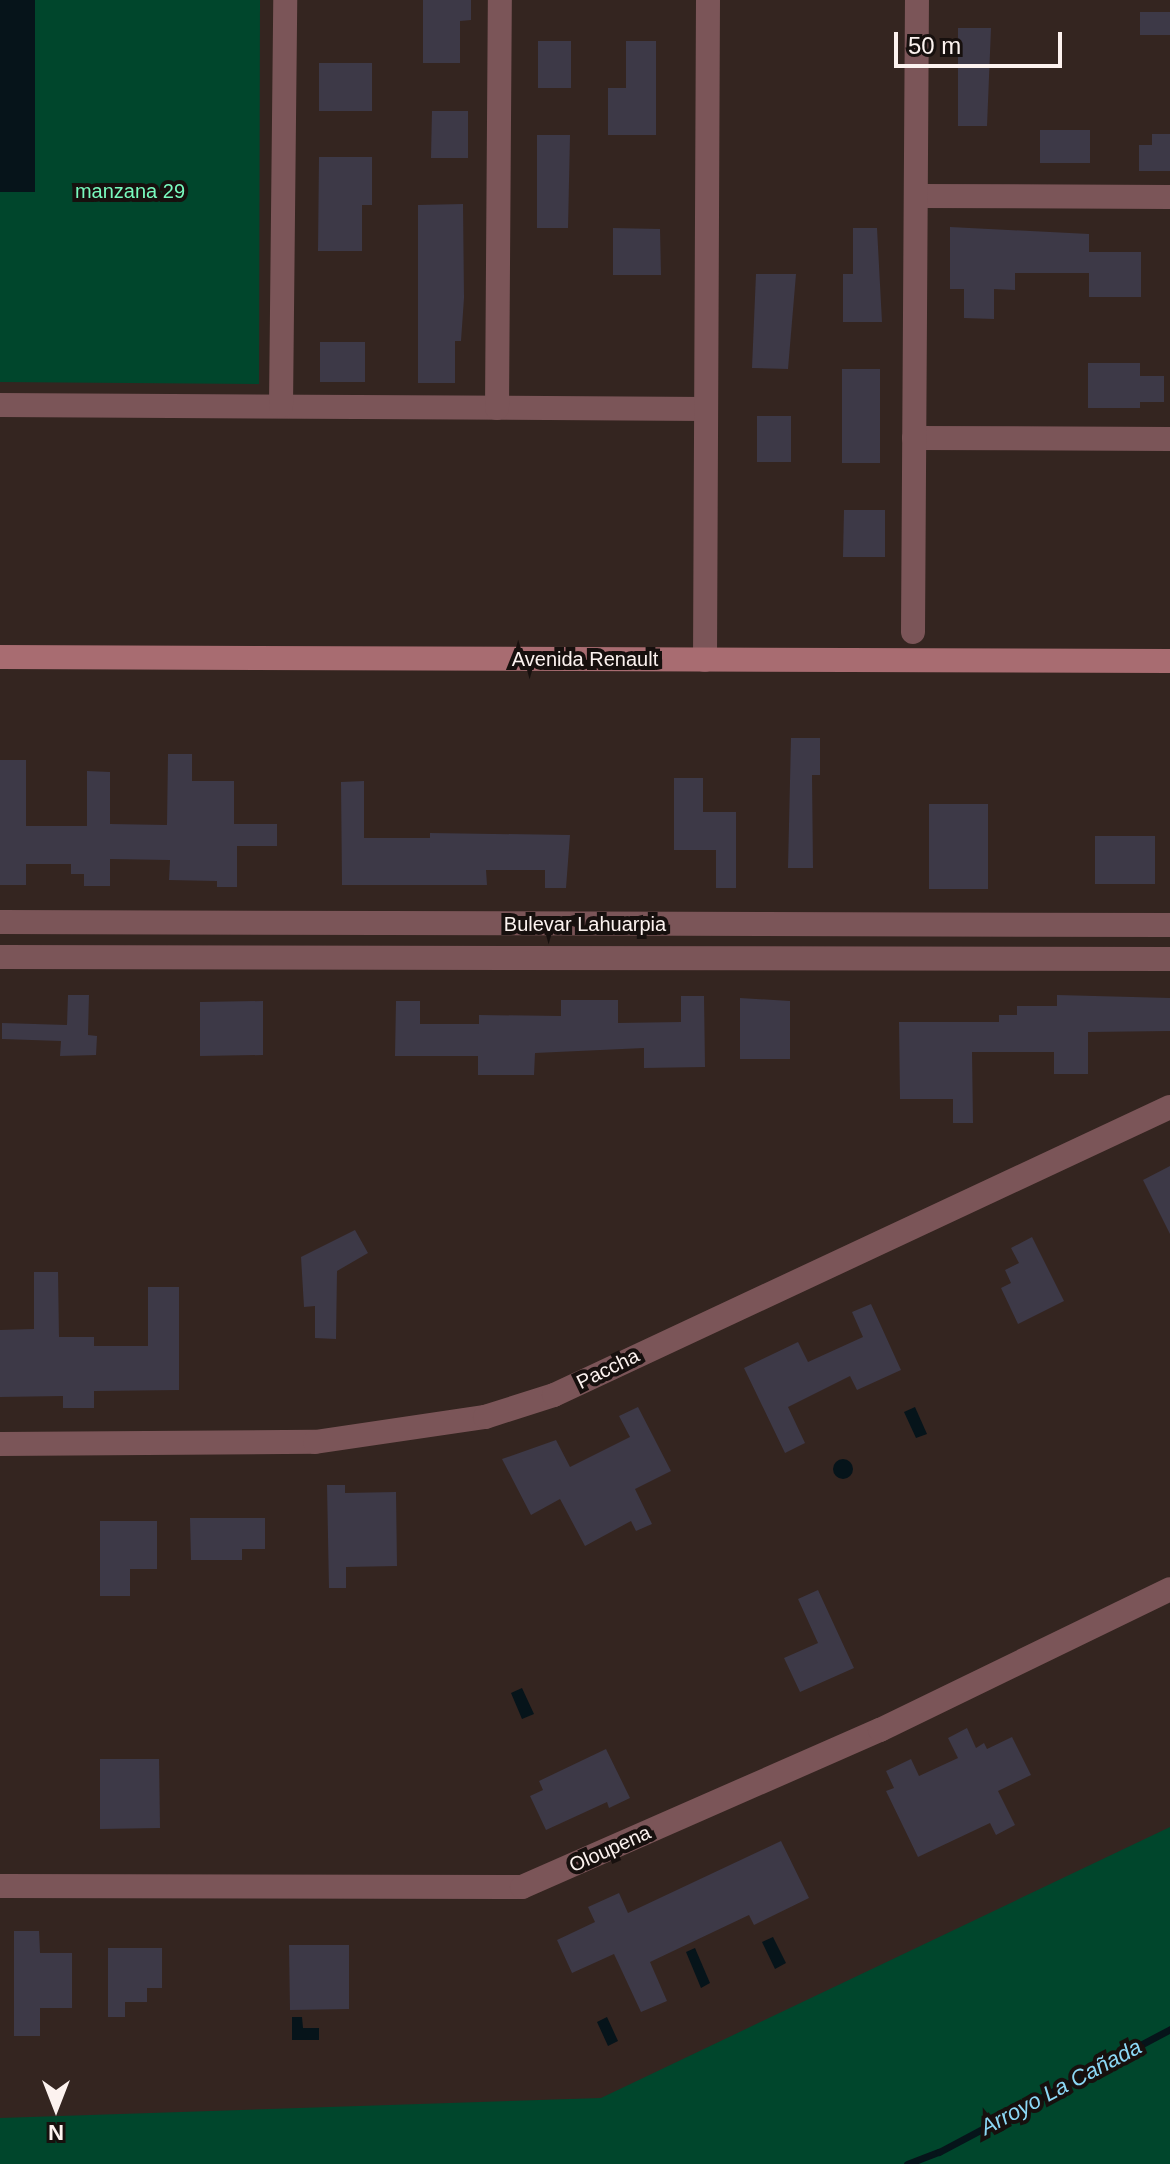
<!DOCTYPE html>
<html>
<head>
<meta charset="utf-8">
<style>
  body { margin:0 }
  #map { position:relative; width:1170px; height:2164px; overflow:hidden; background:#342520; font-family:Helvetica,sans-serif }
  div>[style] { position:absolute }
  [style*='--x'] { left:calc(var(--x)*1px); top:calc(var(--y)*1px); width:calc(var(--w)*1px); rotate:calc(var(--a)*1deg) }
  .green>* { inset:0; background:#00462c }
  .water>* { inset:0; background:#06141a }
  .round { border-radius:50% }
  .stream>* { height:7px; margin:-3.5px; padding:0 3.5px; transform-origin:3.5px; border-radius:3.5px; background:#06141a }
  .building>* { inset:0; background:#3d3947 }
  .street>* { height:24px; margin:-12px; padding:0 12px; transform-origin:12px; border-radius:12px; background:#7b5558 }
  .secondary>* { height:24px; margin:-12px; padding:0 12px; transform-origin:12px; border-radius:12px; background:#a86c71 }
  span { translate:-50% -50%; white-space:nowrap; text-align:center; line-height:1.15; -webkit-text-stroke:8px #17100e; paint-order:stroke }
  .park-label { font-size:20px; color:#79fabe }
  .street-label { font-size:20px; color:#fcf2ef }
  .water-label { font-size:22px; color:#8cd8f6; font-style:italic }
  .north { position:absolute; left:16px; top:2068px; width:80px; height:80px; -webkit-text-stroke:6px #17100e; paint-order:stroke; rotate:180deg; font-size:22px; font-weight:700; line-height:32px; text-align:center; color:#fcf2ef }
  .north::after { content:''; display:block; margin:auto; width:28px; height:36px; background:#fcf2ef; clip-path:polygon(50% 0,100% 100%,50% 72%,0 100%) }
  .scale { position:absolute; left:894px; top:32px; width:168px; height:36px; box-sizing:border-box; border:4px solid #fcf2ef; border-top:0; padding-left:10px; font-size:24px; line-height:28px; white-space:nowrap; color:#fcf2ef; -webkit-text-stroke:6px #17100e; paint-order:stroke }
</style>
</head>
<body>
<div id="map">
  <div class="green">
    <i style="clip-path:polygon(0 0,260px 0,259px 384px,0 382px)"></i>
    <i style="clip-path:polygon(1170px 1827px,1170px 2164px,0 2164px,0 2118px,601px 2098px)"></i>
  </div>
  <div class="water">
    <i style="clip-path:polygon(0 0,35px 0,35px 192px,0 192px)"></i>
    <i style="clip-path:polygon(915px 1407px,927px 1434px,916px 1438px,904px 1412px)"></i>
    <i class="round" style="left:833px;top:1459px;width:20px;height:20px"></i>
    <i style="clip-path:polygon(522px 1688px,534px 1714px,522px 1719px,511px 1693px)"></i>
    <i style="clip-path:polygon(773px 1937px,786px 1963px,775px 1969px,762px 1942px)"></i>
    <i style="clip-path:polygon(695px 1948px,710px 1983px,701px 1988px,686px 1952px)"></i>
    <i style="clip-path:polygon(292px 2017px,302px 2017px,303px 2028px,319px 2028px,319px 2040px,292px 2040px)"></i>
    <i style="clip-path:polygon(607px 2017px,618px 2041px,608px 2046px,597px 2022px)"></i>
  </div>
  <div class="stream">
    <i style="--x:907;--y:2164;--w:34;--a:-21"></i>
    <i style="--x:939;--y:2152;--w:262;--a:-28"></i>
  </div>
  <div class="building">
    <i style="clip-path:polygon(423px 0,471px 0,471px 20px,460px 21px,460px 63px,423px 63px)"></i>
    <i style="clip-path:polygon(1140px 12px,1170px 12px,1170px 35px,1140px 35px)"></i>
    <i style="clip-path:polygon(958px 28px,991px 28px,987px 126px,958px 126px)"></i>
    <i style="clip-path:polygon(538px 41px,571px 41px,571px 88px,538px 88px)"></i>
    <i style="clip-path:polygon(626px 41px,656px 41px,656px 135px,608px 135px,608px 88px,626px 88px)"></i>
    <i style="clip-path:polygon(319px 63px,372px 63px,372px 111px,319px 111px)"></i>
    <i style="clip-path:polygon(432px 111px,468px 111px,468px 158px,431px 158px)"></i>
    <i style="clip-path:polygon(1040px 130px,1090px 130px,1090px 163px,1040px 163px)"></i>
    <i style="clip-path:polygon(1152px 134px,1170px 134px,1170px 171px,1139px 171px,1139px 145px,1152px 145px)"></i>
    <i style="clip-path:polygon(537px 135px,570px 135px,568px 228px,537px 228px)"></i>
    <i style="clip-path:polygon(319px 157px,372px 157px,372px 205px,362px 205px,362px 251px,318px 251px)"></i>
    <i style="clip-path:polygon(463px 204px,464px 298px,461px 341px,455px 341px,455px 383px,418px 383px,418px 205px)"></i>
    <i style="clip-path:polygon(950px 227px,1089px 234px,1089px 252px,1141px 252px,1141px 297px,1089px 297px,1089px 273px,1015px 273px,1015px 290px,994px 289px,994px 319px,964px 318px,964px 289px,950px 289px)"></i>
    <i style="clip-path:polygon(613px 228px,660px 229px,661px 275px,613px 275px)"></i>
    <i style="clip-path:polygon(853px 228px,877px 228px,882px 322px,843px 322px,843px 274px,853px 274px)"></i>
    <i style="clip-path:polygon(756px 274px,796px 274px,788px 369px,752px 368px)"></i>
    <i style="clip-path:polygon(320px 342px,365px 342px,365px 382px,320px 382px)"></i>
    <i style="clip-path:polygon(1088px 363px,1140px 363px,1140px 376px,1164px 376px,1164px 402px,1140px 402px,1140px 408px,1088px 408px)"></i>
    <i style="clip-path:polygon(842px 369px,880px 369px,880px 463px,842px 463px)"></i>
    <i style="clip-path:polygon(757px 416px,791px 416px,791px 462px,757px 462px)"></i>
    <i style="clip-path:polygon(844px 510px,885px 510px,885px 557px,843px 557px)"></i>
    <i style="clip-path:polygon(791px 738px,820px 738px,820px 775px,812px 775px,813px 868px,788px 868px)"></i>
    <i style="clip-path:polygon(168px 754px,192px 754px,192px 781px,234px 781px,234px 824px,277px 824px,277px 846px,237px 846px,237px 887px,217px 887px,217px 881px,169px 880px,170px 860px,110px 859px,110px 886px,84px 886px,84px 874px,71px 874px,71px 864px,26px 864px,26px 885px,0 885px,0 760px,26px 760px,26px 826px,87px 826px,87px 771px,110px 772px,110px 824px,167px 825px)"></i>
    <i style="clip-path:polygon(674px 778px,703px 778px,703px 812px,736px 812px,736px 888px,716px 888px,716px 850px,674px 850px)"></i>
    <i style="clip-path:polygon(364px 781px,364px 838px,430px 838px,430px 833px,570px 835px,566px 888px,545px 888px,545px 870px,486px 870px,487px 885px,342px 885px,341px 782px)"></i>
    <i style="clip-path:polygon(929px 804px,988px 804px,988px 889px,929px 889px)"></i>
    <i style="clip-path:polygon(1095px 836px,1155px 836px,1155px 884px,1095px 884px)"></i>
    <i style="clip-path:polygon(68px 995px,89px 995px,88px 1035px,97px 1036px,96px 1055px,60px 1056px,61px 1041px,2px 1039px,2px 1023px,67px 1025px)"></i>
    <i style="clip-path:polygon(1057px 995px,1170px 998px,1170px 1031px,1088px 1032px,1088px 1074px,1054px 1074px,1054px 1052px,972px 1052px,973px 1123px,953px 1123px,953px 1099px,900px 1099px,899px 1022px,999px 1022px,999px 1015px,1017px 1015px,1017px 1006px,1057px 1006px)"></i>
    <i style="clip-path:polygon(681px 996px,704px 996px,705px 1067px,644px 1068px,644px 1048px,535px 1053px,534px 1075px,478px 1075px,478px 1056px,395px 1056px,396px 1001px,420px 1001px,420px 1024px,479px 1024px,479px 1015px,561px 1016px,561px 1000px,618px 1000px,618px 1023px,681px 1022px)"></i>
    <i style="clip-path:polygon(740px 998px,790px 1001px,790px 1059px,740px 1059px)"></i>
    <i style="clip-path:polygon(263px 1001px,263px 1055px,200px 1056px,200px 1002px)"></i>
    <i style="clip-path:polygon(1170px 1166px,1170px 1234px,1143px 1180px)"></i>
    <i style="clip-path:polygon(355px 1230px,368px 1253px,337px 1271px,336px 1339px,315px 1338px,315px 1306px,304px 1307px,301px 1257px)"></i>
    <i style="clip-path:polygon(1032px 1237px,1064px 1301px,1018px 1324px,1001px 1288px,1011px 1283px,1005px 1270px,1019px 1263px,1011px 1248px)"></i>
    <i style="clip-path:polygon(34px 1272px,58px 1272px,59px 1337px,94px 1337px,94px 1346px,148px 1346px,148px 1287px,179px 1287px,179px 1390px,94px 1391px,94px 1408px,63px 1408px,63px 1396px,0 1397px,0 1330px,34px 1329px)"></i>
    <i style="clip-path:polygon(871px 1304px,901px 1370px,857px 1390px,850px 1376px,788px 1407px,805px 1443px,785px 1453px,744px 1368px,798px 1342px,808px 1362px,863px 1337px,852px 1312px)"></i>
    <i style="clip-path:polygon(638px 1407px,671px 1471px,635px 1489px,652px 1524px,636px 1531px,631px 1521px,585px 1546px,560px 1499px,531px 1515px,502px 1459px,556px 1440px,570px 1467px,630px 1437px,619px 1416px)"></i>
    <i style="clip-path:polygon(327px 1485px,345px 1485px,345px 1493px,396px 1492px,397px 1566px,346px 1567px,346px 1588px,329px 1588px)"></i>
    <i style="clip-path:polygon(190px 1518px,265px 1518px,265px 1549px,242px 1549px,242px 1560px,191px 1560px)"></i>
    <i style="clip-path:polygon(100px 1521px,157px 1521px,157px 1569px,130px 1569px,130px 1596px,100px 1596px)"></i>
    <i style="clip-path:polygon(818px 1590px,854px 1668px,800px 1692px,784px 1658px,818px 1643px,798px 1599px)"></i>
    <i style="clip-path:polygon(967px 1728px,976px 1748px,984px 1743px,987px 1749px,1012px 1737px,1031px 1775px,998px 1791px,1015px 1825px,996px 1835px,990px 1823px,918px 1857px,886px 1791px,894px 1788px,886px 1771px,911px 1759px,919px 1776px,958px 1758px,948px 1738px)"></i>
    <i style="clip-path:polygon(606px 1749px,630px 1798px,609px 1808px,607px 1802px,546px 1830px,530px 1796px,543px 1790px,539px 1781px)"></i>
    <i style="clip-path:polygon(100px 1759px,159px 1759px,160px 1828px,100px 1829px)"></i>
    <i style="clip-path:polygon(781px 1841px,809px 1898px,754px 1925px,749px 1915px,650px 1962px,667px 2001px,641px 2012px,614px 1954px,572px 1973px,557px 1940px,595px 1922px,588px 1907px,619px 1893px,628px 1913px)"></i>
    <i style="clip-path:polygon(14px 1931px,39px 1931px,40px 1953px,72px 1953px,72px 2008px,40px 2008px,40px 2036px,14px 2036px)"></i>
    <i style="clip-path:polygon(289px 1945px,349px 1945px,349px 2009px,290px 2010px)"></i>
    <i style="clip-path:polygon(108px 1948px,162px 1948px,162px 1988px,147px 1988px,147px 2002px,125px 2002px,125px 2017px,108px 2017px)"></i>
  </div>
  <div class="street">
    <i style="--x:916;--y:196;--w:254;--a:0.2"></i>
    <i style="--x:0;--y:405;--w:706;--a:0.32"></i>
    <i style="--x:281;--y:406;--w:406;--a:-89.4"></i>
    <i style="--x:497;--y:408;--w:408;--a:-89.6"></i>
    <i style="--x:914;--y:438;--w:256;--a:0.2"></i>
    <i style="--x:913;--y:632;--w:632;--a:-89.64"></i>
    <i style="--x:705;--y:660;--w:660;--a:-89.74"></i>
    <i style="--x:0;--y:922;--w:1170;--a:0.15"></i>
    <i style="--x:0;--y:957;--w:1170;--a:0.1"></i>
    <i style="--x:0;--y:1444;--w:315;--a:-0.4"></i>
    <i style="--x:315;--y:1442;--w:172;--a:-8.4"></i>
    <i style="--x:485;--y:1417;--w:72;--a:-17.7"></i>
    <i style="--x:554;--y:1395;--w:680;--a:-25.06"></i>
    <i style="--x:0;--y:1886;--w:522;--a:0.11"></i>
    <i style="--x:522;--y:1887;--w:391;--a:-23.7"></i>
    <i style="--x:880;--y:1730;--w:322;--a:-25.9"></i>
  </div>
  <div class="secondary">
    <i style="--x:0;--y:657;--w:1170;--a:0.2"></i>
  </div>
  <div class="park-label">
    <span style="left:130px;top:191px">manzana 29</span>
  </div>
  <div class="street-label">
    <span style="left:585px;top:659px">Avenida Renault</span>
    <span style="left:585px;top:924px">Bulevar Lahuarpia</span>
    <span style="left:608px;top:1369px;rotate:-26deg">Paccha</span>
    <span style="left:610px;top:1849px;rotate:-24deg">Oloupena</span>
  </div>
  <div class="water-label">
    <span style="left:1061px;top:2087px;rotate:-28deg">Arroyo La Cañada</span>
  </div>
  <div class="north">N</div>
  <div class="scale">50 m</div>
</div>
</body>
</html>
